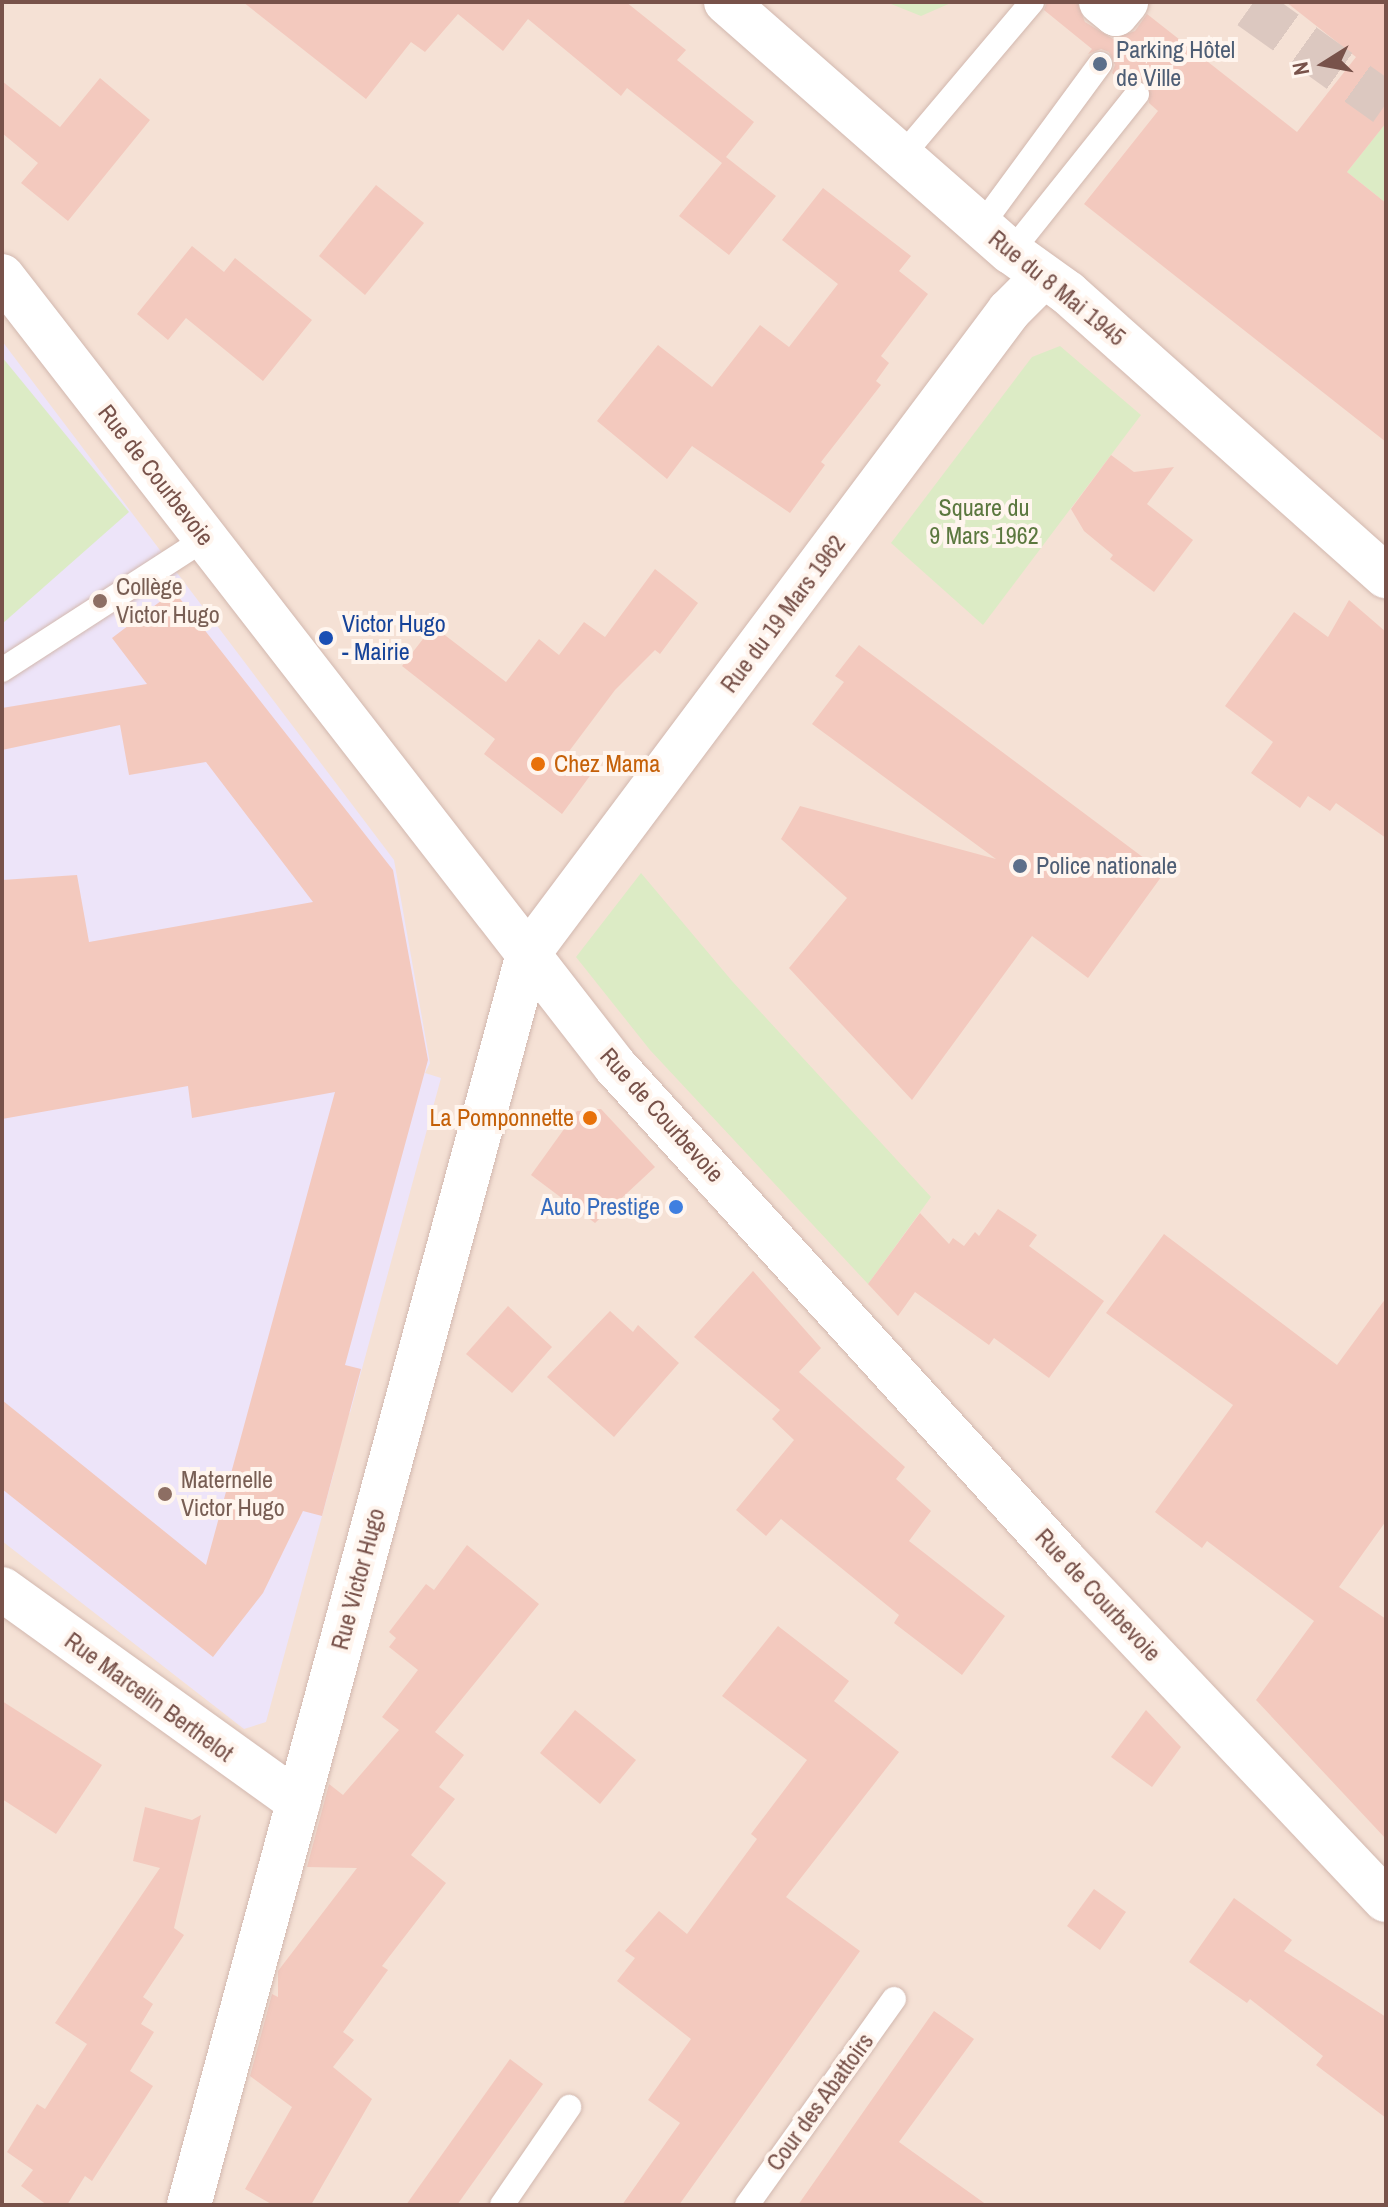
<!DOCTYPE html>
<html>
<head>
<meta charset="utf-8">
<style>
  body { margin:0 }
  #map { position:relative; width:1388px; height:2207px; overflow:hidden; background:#fdf0e7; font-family:"Archivo Narrow",sans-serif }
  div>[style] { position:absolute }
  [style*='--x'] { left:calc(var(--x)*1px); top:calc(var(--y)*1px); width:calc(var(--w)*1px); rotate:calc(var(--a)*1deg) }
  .residential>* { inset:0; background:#f5e1d5 }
  .education>* { inset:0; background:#ede4f9 }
  .green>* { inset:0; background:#dcebc5 }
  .building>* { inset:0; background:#f3c9be }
  .street-tunnel>* { height:44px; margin-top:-22px; transform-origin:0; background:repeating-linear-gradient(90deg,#dcc8c0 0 44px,transparent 0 66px) }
  .roads { filter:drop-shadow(0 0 2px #d2b8af) drop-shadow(0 0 2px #d2b8af) }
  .lane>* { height:24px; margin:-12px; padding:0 12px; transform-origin:12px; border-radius:12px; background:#fff }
  .street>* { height:44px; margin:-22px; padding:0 22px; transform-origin:22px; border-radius:22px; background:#fff }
  .secondary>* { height:44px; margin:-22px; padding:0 22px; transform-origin:22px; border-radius:22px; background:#fff }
  .dots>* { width:22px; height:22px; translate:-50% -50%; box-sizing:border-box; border:4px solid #fff5ee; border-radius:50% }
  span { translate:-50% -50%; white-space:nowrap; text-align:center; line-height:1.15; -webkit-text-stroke:8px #fff5ee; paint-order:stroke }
  .service-label { font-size:24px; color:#4e5e75 }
  .left { translate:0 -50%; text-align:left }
  .street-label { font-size:24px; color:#78524a }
  .park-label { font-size:24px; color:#5b783f }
  .education-label { font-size:24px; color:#785e54 }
  .transit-label { font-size:24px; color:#164399 }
  .food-label { font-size:24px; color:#c56008 }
  .right { translate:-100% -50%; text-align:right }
  .shop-label { font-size:24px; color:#366cbe }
  .frame { position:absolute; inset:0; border:4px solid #78524a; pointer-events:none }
  .north { position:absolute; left:1284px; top:24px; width:80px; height:80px; -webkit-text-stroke:6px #fff5ee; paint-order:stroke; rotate:259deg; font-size:22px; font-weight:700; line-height:32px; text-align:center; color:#78524a }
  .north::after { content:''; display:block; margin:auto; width:28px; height:36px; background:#78524a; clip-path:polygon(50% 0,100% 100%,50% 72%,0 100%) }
</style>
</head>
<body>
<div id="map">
  <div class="residential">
    <i style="clip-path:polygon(2px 2px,1386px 2px,1386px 2205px,2px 2205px)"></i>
  </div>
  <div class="education">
    <i style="clip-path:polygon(2px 341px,394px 860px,430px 1063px,425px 1073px,441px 1078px,350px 1413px,343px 1410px,327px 1470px,334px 1472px,266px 1722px,244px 1729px,2px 1541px)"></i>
  </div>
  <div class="green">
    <i style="clip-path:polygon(886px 2px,953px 2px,921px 16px)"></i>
    <i style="clip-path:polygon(1385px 124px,1386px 125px,1386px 203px,1347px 172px)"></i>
    <i style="clip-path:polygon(1060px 346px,1141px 415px,983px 625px,891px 543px,1032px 357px)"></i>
    <i style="clip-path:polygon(2px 357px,129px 512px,2px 624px)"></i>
    <i style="clip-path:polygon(641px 873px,732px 981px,931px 1197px,868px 1284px,650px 1050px,576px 957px)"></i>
  </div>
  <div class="building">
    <i style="clip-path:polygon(243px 2px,626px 2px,686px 50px,677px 60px,754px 122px,726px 157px,776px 196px,729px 255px,679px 216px,722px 163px,627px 88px,621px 96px,528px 19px,503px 51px,458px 14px,425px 52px,411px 42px,366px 99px)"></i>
    <i style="clip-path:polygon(1047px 2px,1077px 2px,1085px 22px,1113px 39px,1135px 31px,1147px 14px,1297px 132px,1356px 57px,1286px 2px,1386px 2px,1386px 123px,1347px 172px,1386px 203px,1386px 442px,1084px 204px,1158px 111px,1149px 103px,1147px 83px,1138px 79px,1125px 85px,1112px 73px,1115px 65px,1109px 52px,1101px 49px,1088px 54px,1092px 49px,1044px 10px)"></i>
    <i style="clip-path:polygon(100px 78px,150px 120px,68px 221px,21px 183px,38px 163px,2px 133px,2px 81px,60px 127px)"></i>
    <i style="clip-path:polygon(376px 185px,424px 223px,365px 295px,319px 256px)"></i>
    <i style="clip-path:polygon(823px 188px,911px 256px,899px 271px,928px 294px,881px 356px,889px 363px,876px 381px,881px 385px,821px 462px,825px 465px,790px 513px,692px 446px,667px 479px,597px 421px,658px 345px,712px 387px,760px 325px,789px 347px,838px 284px,782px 240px)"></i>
    <i style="clip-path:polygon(192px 246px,224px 272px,235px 258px,312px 320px,263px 381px,186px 318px,168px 340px,137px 314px)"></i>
    <i style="clip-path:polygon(1111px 455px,1134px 472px,1174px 467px,1147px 504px,1193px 540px,1154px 592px,1110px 559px,1113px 555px,1084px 531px,1071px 509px)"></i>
    <i style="clip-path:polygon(655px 569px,698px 603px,660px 654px,655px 650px,615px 690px,567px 754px,592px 773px,562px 814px,484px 754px,495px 739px,402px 666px,433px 626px,506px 682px,539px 639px,559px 655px,584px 622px,605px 637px)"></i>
    <i style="clip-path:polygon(174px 591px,393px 870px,428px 1060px,345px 1365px,361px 1369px,322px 1516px,303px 1511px,263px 1593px,213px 1657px,2px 1489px,2px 1400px,206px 1565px,335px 1092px,192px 1118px,188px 1086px,2px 1119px,2px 880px,77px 875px,89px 942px,313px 902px,206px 762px,129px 775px,120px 725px,2px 750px,2px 708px,147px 684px,112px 638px)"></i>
    <i style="clip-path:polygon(1349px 600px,1386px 632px,1386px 838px,1336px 803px,1330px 811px,1308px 796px,1300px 808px,1251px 773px,1273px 742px,1225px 706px,1294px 612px,1328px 637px)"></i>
    <i style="clip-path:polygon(859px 645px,1164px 873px,1088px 978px,1032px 936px,912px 1100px,789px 968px,847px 898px,781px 839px,800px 806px,996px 859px,812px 724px,844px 682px,835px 676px)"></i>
    <i style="clip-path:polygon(601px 1109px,655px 1167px,595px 1223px,531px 1175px,577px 1111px)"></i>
    <i style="clip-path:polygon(998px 1209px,1037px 1235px,1029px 1246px,1104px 1301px,1049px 1378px,994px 1338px,989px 1345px,915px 1292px,898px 1316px,868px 1284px,920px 1213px,949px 1244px,953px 1238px,964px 1246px,975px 1232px,979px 1236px)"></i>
    <i style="clip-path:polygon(1164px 1234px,1337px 1365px,1386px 1298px,1386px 1521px,1339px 1587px,1386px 1619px,1386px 1839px,1256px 1700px,1314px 1621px,1207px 1541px,1202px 1548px,1155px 1512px,1233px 1405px,1106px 1313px)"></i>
    <i style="clip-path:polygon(753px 1271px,821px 1348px,799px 1372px,905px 1467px,896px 1479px,931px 1511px,909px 1541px,1005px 1616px,962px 1675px,894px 1623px,899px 1615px,781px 1519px,766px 1536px,736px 1510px,794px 1440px,772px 1419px,780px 1410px,694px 1337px)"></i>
    <i style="clip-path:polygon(508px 1306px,552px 1347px,512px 1393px,466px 1354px)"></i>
    <i style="clip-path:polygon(610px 1311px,633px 1332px,638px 1325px,679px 1363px,614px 1437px,547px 1377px)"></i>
    <i style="clip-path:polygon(467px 1545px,539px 1604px,435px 1732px,464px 1755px,439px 1787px,455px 1799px,411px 1855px,446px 1883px,382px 1966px,388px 1970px,343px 2032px,354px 2040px,333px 2067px,372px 2099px,311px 2205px,273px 2205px,245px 2189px,292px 2107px,250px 2076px,272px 1994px,278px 1997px,278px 1971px,357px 1868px,307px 1867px,329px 1784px,343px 1795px,399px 1730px,382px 1717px,418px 1670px,389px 1647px,396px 1638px,389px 1632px,426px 1584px,434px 1590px)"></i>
    <i style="clip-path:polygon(778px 1626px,849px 1681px,834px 1701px,899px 1752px,786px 1897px,860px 1951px,679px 2205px,622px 2205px,680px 2123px,648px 2100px,691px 2039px,617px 1981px,635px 1958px,625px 1951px,659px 1911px,687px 1934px,757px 1839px,751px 1834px,807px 1760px,722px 1696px)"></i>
    <i style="clip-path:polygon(2px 1701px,102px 1765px,56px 1834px,2px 1799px)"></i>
    <i style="clip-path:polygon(575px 1710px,636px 1760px,600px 1804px,540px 1753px)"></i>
    <i style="clip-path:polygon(1146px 1710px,1181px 1747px,1152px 1787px,1111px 1757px)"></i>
    <i style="clip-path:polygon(145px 1807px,192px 1820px,201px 1815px,174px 1928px,184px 1935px,143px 1997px,153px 2004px,141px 2024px,154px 2032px,130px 2071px,153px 2086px,92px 2181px,85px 2176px,67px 2205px,47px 2205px,21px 2186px,33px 2170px,7px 2152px,37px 2104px,45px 2109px,87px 2044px,55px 2023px,160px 1868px,133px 1861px)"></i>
    <i style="clip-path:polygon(1094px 1889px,1126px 1912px,1100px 1950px,1067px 1926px)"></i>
    <i style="clip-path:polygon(1234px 1898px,1292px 1940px,1284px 1951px,1386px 2017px,1386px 2118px,1316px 2065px,1323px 2056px,1250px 1999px,1247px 2003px,1189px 1962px)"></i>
    <i style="clip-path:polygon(934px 2011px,974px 2039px,899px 2142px,987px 2205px,798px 2205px)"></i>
    <i style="clip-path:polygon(510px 2059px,543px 2084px,457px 2205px,406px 2205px)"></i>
  </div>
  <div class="street-tunnel">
    <i style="--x:1250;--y:7;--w:167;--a:35.5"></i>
  </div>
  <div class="roads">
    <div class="lane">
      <i style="--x:901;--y:157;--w:203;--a:-49.8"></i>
      <i style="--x:981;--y:226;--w:201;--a:-53.7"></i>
      <i style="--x:1011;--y:252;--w:202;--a:-51.4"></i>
      <i style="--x:2;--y:670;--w:243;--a:-32.9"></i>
      <i style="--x:502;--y:2205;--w:119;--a:-55.6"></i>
      <i style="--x:747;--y:2205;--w:253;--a:-54.5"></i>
    </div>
    <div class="street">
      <i style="--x:726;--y:2;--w:379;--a:41.3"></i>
      <i style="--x:1011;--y:252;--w:70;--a:35.7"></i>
      <i style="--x:1068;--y:293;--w:426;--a:41.7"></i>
      <i style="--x:1101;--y:2;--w:19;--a:39"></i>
      <i style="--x:1116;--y:14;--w:16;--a:-50"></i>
      <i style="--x:2;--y:1589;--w:365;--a:35.7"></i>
      <i style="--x:189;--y:2205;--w:1296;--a:-74.84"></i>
      <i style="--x:528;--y:954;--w:803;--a:-53.2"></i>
      <i style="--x:1009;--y:311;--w:48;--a:-45"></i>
    </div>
    <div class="secondary">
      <i style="--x:2;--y:276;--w:1000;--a:52.19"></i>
      <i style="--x:615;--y:1066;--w:668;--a:47.73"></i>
      <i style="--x:1064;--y:1560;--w:468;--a:46.6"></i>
    </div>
  </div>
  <div class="dots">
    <i style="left:1100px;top:64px;background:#5c6f8a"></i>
    <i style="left:100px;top:601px;background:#8d6e63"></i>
    <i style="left:326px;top:638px;background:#1a4fb4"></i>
    <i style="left:538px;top:764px;background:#e8710a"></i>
    <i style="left:1020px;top:866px;background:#5c6f8a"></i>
    <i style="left:590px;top:1118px;background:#e8710a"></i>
    <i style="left:676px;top:1207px;background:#3f7fe0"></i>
    <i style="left:165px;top:1494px;background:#8d6e63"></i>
  </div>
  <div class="service-label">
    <span class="left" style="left:1116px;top:64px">Parking Hôtel<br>de Ville</span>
    <span class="left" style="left:1036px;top:866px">Police nationale</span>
  </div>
  <div class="street-label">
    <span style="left:1057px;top:288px;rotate:39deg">Rue du 8 Mai 1945</span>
    <span style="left:156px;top:475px;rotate:52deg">Rue de Courbevoie</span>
    <span style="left:783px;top:614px;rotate:-53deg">Rue du 19 Mars 1962</span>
    <span style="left:662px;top:1115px;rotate:48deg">Rue de Courbevoie</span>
    <span style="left:358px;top:1579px;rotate:-75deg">Rue Victor Hugo</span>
    <span style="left:1098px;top:1595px;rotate:47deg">Rue de Courbevoie</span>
    <span style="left:149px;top:1697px;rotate:36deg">Rue Marcelin Berthelot</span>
    <span style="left:820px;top:2102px;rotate:-54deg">Cour des Abattoirs</span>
  </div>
  <div class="park-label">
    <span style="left:984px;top:522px">Square du<br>9 Mars 1962</span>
  </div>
  <div class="education-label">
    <span class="left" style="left:116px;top:601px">Collège<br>Victor Hugo</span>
    <span class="left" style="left:181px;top:1494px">Maternelle<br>Victor Hugo</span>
  </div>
  <div class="transit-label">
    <span class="left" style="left:342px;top:638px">Victor Hugo<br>- Mairie</span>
  </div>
  <div class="food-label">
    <span class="left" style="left:554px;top:764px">Chez Mama</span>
    <span class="right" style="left:574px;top:1118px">La Pomponnette</span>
  </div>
  <div class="shop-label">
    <span class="right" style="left:660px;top:1207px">Auto Prestige</span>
  </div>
  <div class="frame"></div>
  <div class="north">N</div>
</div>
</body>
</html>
